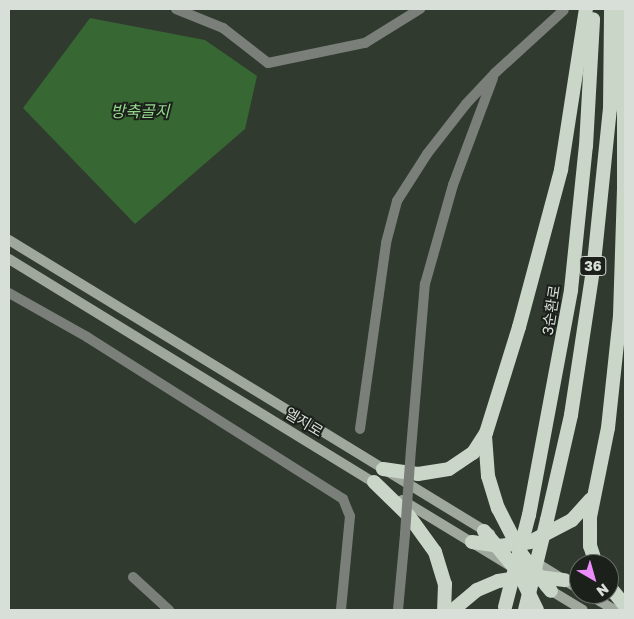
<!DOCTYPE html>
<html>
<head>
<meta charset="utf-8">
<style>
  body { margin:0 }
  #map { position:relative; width:634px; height:619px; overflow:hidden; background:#303a2f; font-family:"Golos Text","Noto Sans KR",sans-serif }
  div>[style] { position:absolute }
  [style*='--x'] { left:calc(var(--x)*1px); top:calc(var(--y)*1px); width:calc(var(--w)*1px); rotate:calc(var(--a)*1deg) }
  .water>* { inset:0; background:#376733 }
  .minor>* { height:10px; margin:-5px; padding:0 5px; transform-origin:5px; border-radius:5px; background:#7a8079 }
  .secondary>* { height:10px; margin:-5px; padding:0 5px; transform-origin:5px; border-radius:5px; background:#a0a89e }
  .trunk>* { height:14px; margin:-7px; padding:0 7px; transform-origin:7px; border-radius:7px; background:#c9d6c8 }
  .minor-bridge>* { height:10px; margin:-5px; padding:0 5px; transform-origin:5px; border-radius:5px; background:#7a8079 }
  .trunk-bridge>* { height:14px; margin:-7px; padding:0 7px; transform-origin:7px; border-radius:7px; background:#c9d6c8 }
  span { translate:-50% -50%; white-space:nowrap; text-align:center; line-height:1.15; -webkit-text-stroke:4px #1b201a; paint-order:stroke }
  .shield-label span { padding:1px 4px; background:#1b201a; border:1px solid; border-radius:4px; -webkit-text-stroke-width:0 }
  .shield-label { font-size:14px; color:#d8dfd8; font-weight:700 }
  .street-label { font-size:15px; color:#d8dfd8 }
  .water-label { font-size:16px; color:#92d88b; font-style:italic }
  .frame { position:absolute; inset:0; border:10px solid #d8dfd8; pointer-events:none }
  .north { position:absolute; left:569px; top:554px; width:50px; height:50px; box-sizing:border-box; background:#1b201a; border:1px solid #676c66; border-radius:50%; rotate:142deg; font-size:14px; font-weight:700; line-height:20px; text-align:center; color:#d8dfd8 }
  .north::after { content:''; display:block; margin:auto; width:18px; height:22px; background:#ec8cfa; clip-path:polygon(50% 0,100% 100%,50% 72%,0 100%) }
</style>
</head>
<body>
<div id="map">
  <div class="water">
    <i style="clip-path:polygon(90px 18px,205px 40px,257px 76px,245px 129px,135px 224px,23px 108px)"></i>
  </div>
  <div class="minor">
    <i style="--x:176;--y:9;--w:51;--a:22"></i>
    <i style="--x:223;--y:28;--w:57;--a:37.9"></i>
    <i style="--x:268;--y:63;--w:99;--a:-11.7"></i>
    <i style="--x:365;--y:43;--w:65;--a:-31.7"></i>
    <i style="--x:9;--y:293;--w:90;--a:29.4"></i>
    <i style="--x:87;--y:337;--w:303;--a:32.3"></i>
    <i style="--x:343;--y:499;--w:18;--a:68"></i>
    <i style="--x:350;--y:516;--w:94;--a:95.5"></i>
    <i style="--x:360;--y:429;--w:188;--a:-82"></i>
    <i style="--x:386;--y:243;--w:43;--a:-75.3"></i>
    <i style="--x:397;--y:201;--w:56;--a:-57.4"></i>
    <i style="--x:427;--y:154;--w:63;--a:-52"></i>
    <i style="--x:466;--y:104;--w:42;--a:-46.9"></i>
    <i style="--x:495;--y:73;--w:93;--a:-42.4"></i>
    <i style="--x:411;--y:449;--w:166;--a:-85.2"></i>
    <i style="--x:425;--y:284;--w:103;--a:-74.2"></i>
    <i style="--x:453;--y:185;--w:114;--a:-69.5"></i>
    <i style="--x:133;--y:577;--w:49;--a:42.5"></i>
    <i style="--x:398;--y:610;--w:76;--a:-84.7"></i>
  </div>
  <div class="secondary">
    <i style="--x:9;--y:240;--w:564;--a:31.43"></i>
    <i style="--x:9;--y:259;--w:434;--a:31.5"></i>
    <i style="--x:402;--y:500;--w:125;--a:31.3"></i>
    <i style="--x:532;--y:560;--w:55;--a:31.7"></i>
    <i style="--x:545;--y:587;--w:44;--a:31.2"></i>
    <i style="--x:588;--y:594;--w:31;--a:31"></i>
  </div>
  <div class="trunk">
    <i style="--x:485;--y:436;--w:40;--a:85.7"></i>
    <i style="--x:488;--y:476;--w:34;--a:73"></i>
    <i style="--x:498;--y:508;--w:53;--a:62.9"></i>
    <i style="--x:522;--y:555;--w:46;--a:51.1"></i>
    <i style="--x:383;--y:469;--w:35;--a:8"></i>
    <i style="--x:418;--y:474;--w:31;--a:-9"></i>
    <i style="--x:449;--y:469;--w:29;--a:-34"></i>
    <i style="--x:473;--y:453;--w:24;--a:-57"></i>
    <i style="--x:486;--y:433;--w:111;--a:-72.7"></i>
    <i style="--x:519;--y:327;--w:163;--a:-75"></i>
    <i style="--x:561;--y:170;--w:163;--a:-81.2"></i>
    <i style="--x:374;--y:482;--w:49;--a:44.2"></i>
    <i style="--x:409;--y:516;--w:44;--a:54.2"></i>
    <i style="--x:435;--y:552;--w:34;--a:73"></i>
    <i style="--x:445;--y:584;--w:26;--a:92"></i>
    <i style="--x:529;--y:515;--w:229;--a:-79.4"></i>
    <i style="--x:571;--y:290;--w:145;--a:-84.1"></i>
    <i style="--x:586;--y:146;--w:127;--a:-86.8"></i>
    <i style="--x:547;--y:520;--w:108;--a:-77.1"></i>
    <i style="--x:571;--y:415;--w:154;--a:-81.4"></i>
    <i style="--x:594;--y:263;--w:155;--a:-84.1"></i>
    <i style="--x:610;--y:109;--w:100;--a:-89.4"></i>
    <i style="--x:484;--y:531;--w:55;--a:50.2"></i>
    <i style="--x:519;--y:573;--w:41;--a:64.1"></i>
    <i style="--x:472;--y:542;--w:27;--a:8"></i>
    <i style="--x:499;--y:546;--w:31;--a:-7"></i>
    <i style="--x:530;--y:542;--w:47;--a:-27.6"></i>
    <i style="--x:572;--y:520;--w:28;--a:-48"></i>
    <i style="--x:596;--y:564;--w:19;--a:-108"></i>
    <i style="--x:590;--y:546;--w:29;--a:-90"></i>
    <i style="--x:590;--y:517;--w:91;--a:-78.6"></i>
    <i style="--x:608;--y:428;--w:113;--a:-83.9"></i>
    <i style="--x:620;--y:316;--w:129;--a:-88.2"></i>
    <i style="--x:624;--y:187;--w:178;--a:-90"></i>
    <i style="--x:609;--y:586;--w:26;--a:51"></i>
    <i style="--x:453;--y:610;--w:31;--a:-40"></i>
    <i style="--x:477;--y:590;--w:23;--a:-23"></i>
    <i style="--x:498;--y:581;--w:33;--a:-9"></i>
    <i style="--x:531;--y:576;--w:34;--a:7"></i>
  </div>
  <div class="minor-bridge">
    <i style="--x:405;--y:534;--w:85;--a:-86"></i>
  </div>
  <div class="trunk-bridge">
    <i style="--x:505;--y:607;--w:95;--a:-75.4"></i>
    <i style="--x:525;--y:610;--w:93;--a:-76.3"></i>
  </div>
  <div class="shield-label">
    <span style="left:593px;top:266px">36</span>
  </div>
  <div class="street-label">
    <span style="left:551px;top:310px;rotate:-81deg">3순환로</span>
    <span style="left:304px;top:422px;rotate:31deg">엘지로</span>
  </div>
  <div class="water-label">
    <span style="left:140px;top:111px">방축골지</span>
  </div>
  <div class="frame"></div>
  <div class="north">N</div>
</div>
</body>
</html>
